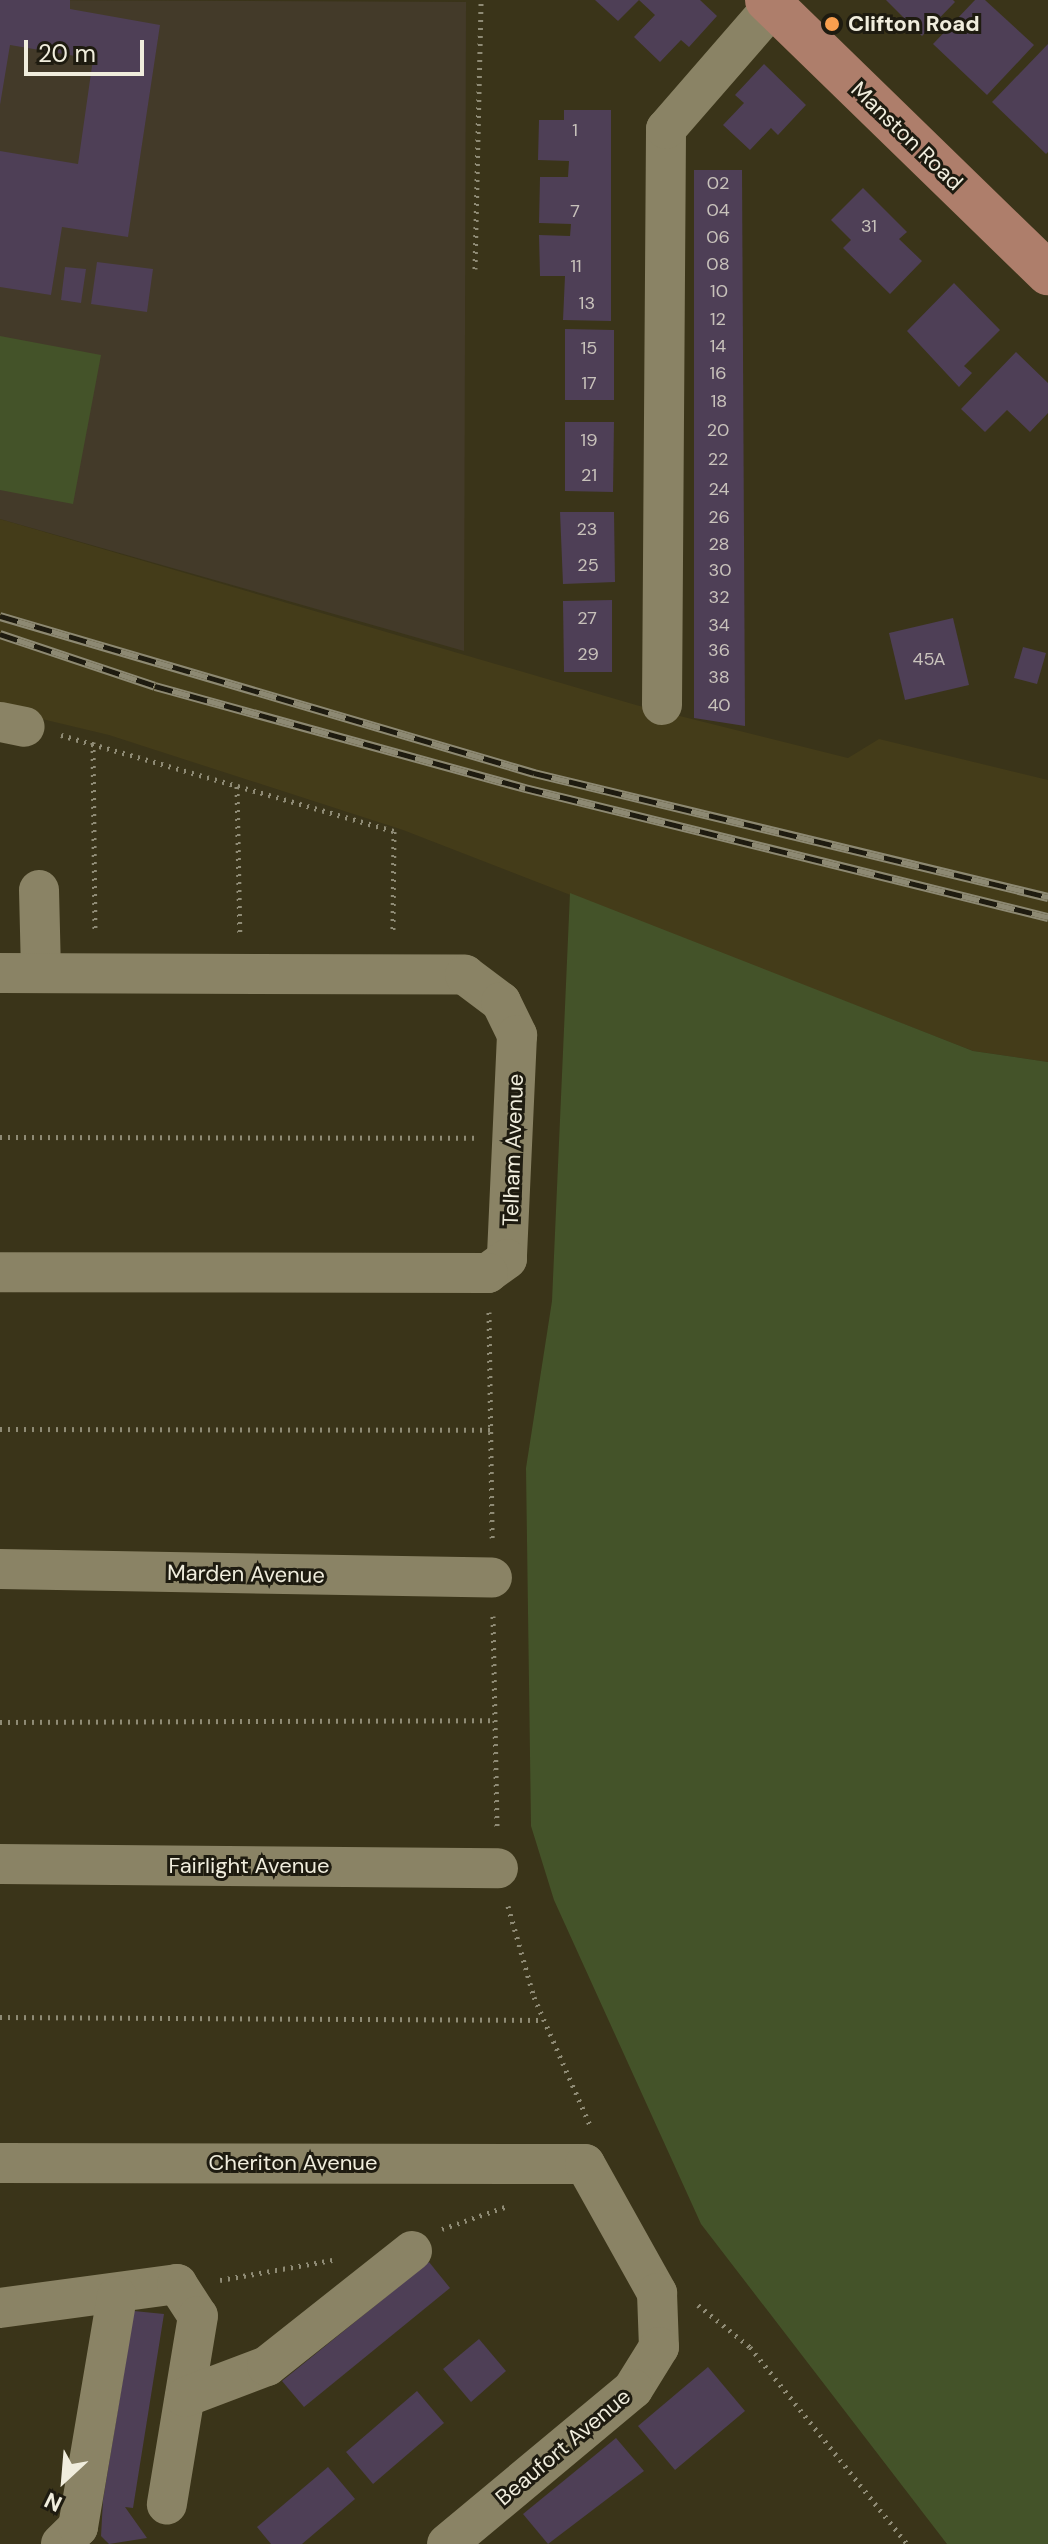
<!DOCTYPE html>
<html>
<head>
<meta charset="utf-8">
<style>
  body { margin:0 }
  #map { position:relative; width:1048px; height:2544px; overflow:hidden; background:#3a3419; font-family:"DM Sans",sans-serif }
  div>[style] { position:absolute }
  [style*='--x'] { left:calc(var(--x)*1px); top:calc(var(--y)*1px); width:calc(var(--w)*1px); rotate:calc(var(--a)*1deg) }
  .built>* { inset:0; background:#443c19 }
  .education>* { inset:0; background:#433a29 }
  .green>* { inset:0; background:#445329 }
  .building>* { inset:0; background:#4e3f56 }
  .path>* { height:5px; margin-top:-2.5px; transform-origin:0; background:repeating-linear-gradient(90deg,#8f8b75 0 2px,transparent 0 8px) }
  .minor>* { height:40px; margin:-20px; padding:0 20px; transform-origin:20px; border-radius:20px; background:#8a8365 }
  .major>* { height:44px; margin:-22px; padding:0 22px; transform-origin:22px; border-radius:22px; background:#ae7e6b }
  .rail>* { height:9px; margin-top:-4.5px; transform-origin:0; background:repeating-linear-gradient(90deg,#1e1b10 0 18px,#8d8973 0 36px); box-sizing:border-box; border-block:2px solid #8d8973 }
  .dots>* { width:22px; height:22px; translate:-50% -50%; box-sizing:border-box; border:4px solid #1e1b10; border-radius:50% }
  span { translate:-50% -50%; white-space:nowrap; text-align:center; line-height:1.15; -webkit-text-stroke:6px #1e1b10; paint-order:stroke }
  .number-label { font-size:18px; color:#c8c2bb }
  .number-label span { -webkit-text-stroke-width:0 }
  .poi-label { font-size:22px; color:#f0eddd; font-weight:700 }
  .left { translate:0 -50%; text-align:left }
  .street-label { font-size:22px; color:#f0eddd }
  .north { position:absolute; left:24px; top:2440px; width:80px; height:80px; -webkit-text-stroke:6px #1e1b10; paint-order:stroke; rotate:206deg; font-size:22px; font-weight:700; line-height:32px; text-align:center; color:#f0eddd }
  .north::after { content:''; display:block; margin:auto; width:28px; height:36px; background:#f0eddd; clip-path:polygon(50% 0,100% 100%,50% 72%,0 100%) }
  .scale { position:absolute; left:24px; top:40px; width:120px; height:36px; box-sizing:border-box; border:4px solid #f0eddd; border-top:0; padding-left:10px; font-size:24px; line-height:28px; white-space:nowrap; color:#f0eddd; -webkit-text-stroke:6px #1e1b10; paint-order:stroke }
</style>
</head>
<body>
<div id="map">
  <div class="built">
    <i style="clip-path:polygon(0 519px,636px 705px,848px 758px,879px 739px,1048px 780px,1048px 1062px,973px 1051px,403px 830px,109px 735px,0 709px)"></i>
  </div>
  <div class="education">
    <i style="clip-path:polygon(0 0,466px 2px,464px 651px,0 519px)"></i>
  </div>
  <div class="green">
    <i style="clip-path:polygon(0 336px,101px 355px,73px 504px,0 490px)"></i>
    <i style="clip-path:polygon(570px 893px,973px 1051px,1048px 1062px,1048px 2544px,947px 2544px,701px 2224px,554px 1900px,531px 1826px,526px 1468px,552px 1301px)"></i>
  </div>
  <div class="building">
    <i style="clip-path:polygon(0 0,70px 0,70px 9px,160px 25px,128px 237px,62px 227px,51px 295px,0 287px,0 151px,78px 164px,93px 59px,10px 45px,0 105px)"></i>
    <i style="clip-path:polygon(595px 0,639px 0,618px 21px)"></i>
    <i style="clip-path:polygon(639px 0,700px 0,717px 16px,689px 47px,681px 40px,660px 62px,634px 37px,655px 15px)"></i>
    <i style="clip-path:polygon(886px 0,953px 0,955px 2px,922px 36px)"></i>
    <i style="clip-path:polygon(975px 0,985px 0,1034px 45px,987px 95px,933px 44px)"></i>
    <i style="clip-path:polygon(1048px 44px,1048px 152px,1046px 154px,992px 102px)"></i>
    <i style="clip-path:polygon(764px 64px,806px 105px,778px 135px,771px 128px,750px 150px,723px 125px,744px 103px,735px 95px)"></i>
    <i style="clip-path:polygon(564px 110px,611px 110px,611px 321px,563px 320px,565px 276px,540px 276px,539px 235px,570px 236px,571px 224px,539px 223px,540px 177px,568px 177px,569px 161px,538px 160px,539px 120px,564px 120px)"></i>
    <i style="clip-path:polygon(694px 170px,742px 170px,745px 726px,694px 718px)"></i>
    <i style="clip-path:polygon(863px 188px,907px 232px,899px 239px,922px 261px,890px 294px,843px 248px,851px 240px,831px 220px)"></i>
    <i style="clip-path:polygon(97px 262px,153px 269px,147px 312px,91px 304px)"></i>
    <i style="clip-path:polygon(65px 267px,86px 269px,81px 303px,61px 300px)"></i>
    <i style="clip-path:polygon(954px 283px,1000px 330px,964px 366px,972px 373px,959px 387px,907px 331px)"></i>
    <i style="clip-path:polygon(565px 329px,614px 330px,614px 400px,565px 400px)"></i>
    <i style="clip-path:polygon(1016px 352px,1048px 383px,1048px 413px,1030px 432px,1007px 410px,985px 432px,961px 409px)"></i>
    <i style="clip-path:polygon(565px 422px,614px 422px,613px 492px,565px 491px)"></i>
    <i style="clip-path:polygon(560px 512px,614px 512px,615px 582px,563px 584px)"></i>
    <i style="clip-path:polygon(612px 600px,612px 672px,564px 672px,563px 601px)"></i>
    <i style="clip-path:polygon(953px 618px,969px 685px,905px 700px,889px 633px)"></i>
    <i style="clip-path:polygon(1023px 647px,1046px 653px,1037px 684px,1014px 678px)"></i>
    <i style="clip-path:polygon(429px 2262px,450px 2288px,304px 2407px,282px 2381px)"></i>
    <i style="clip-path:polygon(134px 2311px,164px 2314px,133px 2508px,125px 2507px,147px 2538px,109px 2544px,101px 2536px,103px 2500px)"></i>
    <i style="clip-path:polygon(479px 2339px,506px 2371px,471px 2402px,443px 2369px)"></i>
    <i style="clip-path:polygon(708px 2367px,745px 2411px,675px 2470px,638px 2426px)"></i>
    <i style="clip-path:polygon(417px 2391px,444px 2423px,373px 2484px,346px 2452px)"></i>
    <i style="clip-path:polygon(616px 2438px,644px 2471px,548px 2544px,523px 2514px)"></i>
    <i style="clip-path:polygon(328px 2467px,355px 2499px,302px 2544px,271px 2544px,257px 2527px)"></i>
  </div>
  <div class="path">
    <i style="--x:475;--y:269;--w:269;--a:-88.7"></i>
    <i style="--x:61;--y:735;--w:347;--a:16.1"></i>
    <i style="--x:394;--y:831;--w:103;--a:90.6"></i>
    <i style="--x:93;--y:742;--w:191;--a:89.4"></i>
    <i style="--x:237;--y:786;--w:151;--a:88.9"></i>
    <i style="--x:0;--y:1137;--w:475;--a:0.1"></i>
    <i style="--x:489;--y:1312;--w:226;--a:89.2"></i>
    <i style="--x:0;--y:1429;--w:492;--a:0.1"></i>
    <i style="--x:493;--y:1616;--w:214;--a:88.9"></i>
    <i style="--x:0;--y:1722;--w:495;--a:-0.2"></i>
    <i style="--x:508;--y:1906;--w:95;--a:74.1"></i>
    <i style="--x:534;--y:1997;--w:140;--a:66.4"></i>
    <i style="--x:0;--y:2017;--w:544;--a:0.32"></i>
    <i style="--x:442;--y:2229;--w:70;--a:-19.2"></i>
    <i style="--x:220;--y:2280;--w:114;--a:-10.1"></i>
    <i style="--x:698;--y:2305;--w:67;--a:38.9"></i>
    <i style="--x:750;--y:2347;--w:252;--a:51.4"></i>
  </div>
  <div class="minor">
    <i style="--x:662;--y:705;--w:576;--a:-89.6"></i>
    <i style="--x:666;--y:129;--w:163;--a:-49"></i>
    <i style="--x:0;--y:722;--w:25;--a:11"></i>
    <i style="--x:39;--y:890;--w:82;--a:88.6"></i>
    <i style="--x:0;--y:973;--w:465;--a:0.2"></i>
    <i style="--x:465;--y:975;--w:45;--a:36.9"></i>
    <i style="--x:501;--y:1002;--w:37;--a:64"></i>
    <i style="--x:517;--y:1035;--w:224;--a:92.6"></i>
    <i style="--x:507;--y:1259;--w:24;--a:144"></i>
    <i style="--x:488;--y:1273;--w:488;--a:-179.9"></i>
    <i style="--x:0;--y:1569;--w:492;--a:1"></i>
    <i style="--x:0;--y:1864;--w:498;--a:0.5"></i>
    <i style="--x:0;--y:2163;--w:585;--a:0.1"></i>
    <i style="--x:585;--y:2164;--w:148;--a:60.8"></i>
    <i style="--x:657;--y:2293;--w:54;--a:87.9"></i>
    <i style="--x:659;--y:2347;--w:49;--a:121.8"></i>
    <i style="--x:633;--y:2389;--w:242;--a:140.2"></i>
    <i style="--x:0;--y:2308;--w:179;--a:-7.7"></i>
    <i style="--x:177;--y:2284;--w:38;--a:57"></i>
    <i style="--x:198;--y:2316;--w:191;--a:99.4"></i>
    <i style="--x:185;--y:2397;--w:88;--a:-20.7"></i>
    <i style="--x:267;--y:2366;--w:185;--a:-38.4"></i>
    <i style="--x:61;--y:2544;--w:24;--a:-45"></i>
    <i style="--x:78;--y:2527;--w:234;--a:-80.4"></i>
  </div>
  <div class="major">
    <i style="--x:767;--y:0;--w:392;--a:44.2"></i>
  </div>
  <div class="rail">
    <i style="--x:0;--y:616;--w:557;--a:16.38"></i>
    <i style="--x:534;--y:773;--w:529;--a:13.56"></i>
    <i style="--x:0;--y:634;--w:163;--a:18.5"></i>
    <i style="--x:155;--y:686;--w:384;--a:15.4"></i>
    <i style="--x:525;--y:788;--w:539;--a:13.86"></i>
  </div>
  <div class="dots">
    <i style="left:832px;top:24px;background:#fa9f4e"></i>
  </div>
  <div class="number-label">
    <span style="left:575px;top:130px">1</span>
    <span style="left:718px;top:183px">02</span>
    <span style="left:718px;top:210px">04</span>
    <span style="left:575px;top:211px">7</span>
    <span style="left:869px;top:226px">31</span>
    <span style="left:718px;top:237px">06</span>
    <span style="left:718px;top:264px">08</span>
    <span style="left:576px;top:266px">11</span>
    <span style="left:719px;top:291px">10</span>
    <span style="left:587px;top:303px">13</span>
    <span style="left:718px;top:319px">12</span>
    <span style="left:718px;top:346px">14</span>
    <span style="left:589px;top:348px">15</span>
    <span style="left:718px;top:373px">16</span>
    <span style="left:589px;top:383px">17</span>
    <span style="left:719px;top:401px">18</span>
    <span style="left:718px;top:430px">20</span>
    <span style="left:589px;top:440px">19</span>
    <span style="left:718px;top:459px">22</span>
    <span style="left:589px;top:475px">21</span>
    <span style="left:719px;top:489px">24</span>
    <span style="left:719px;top:517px">26</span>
    <span style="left:587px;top:529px">23</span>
    <span style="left:719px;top:544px">28</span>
    <span style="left:588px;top:565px">25</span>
    <span style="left:720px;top:570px">30</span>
    <span style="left:719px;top:597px">32</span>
    <span style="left:587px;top:618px">27</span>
    <span style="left:719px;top:625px">34</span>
    <span style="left:719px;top:650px">36</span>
    <span style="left:588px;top:654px">29</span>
    <span style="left:929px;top:659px">45A</span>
    <span style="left:719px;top:677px">38</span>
    <span style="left:719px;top:705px">40</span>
  </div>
  <div class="poi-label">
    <span class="left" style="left:848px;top:24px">Clifton Road</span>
  </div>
  <div class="street-label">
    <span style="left:907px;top:136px;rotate:44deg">Manston Road</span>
    <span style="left:513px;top:1150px;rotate:-88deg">Telham Avenue</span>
    <span style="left:246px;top:1574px;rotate:1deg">Marden Avenue</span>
    <span style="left:249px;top:1866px">Fairlight Avenue</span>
    <span style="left:293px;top:2163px">Cheriton Avenue</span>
    <span style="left:563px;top:2447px;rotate:-40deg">Beaufort Avenue</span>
  </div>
  <div class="north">N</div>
  <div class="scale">20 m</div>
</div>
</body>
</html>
